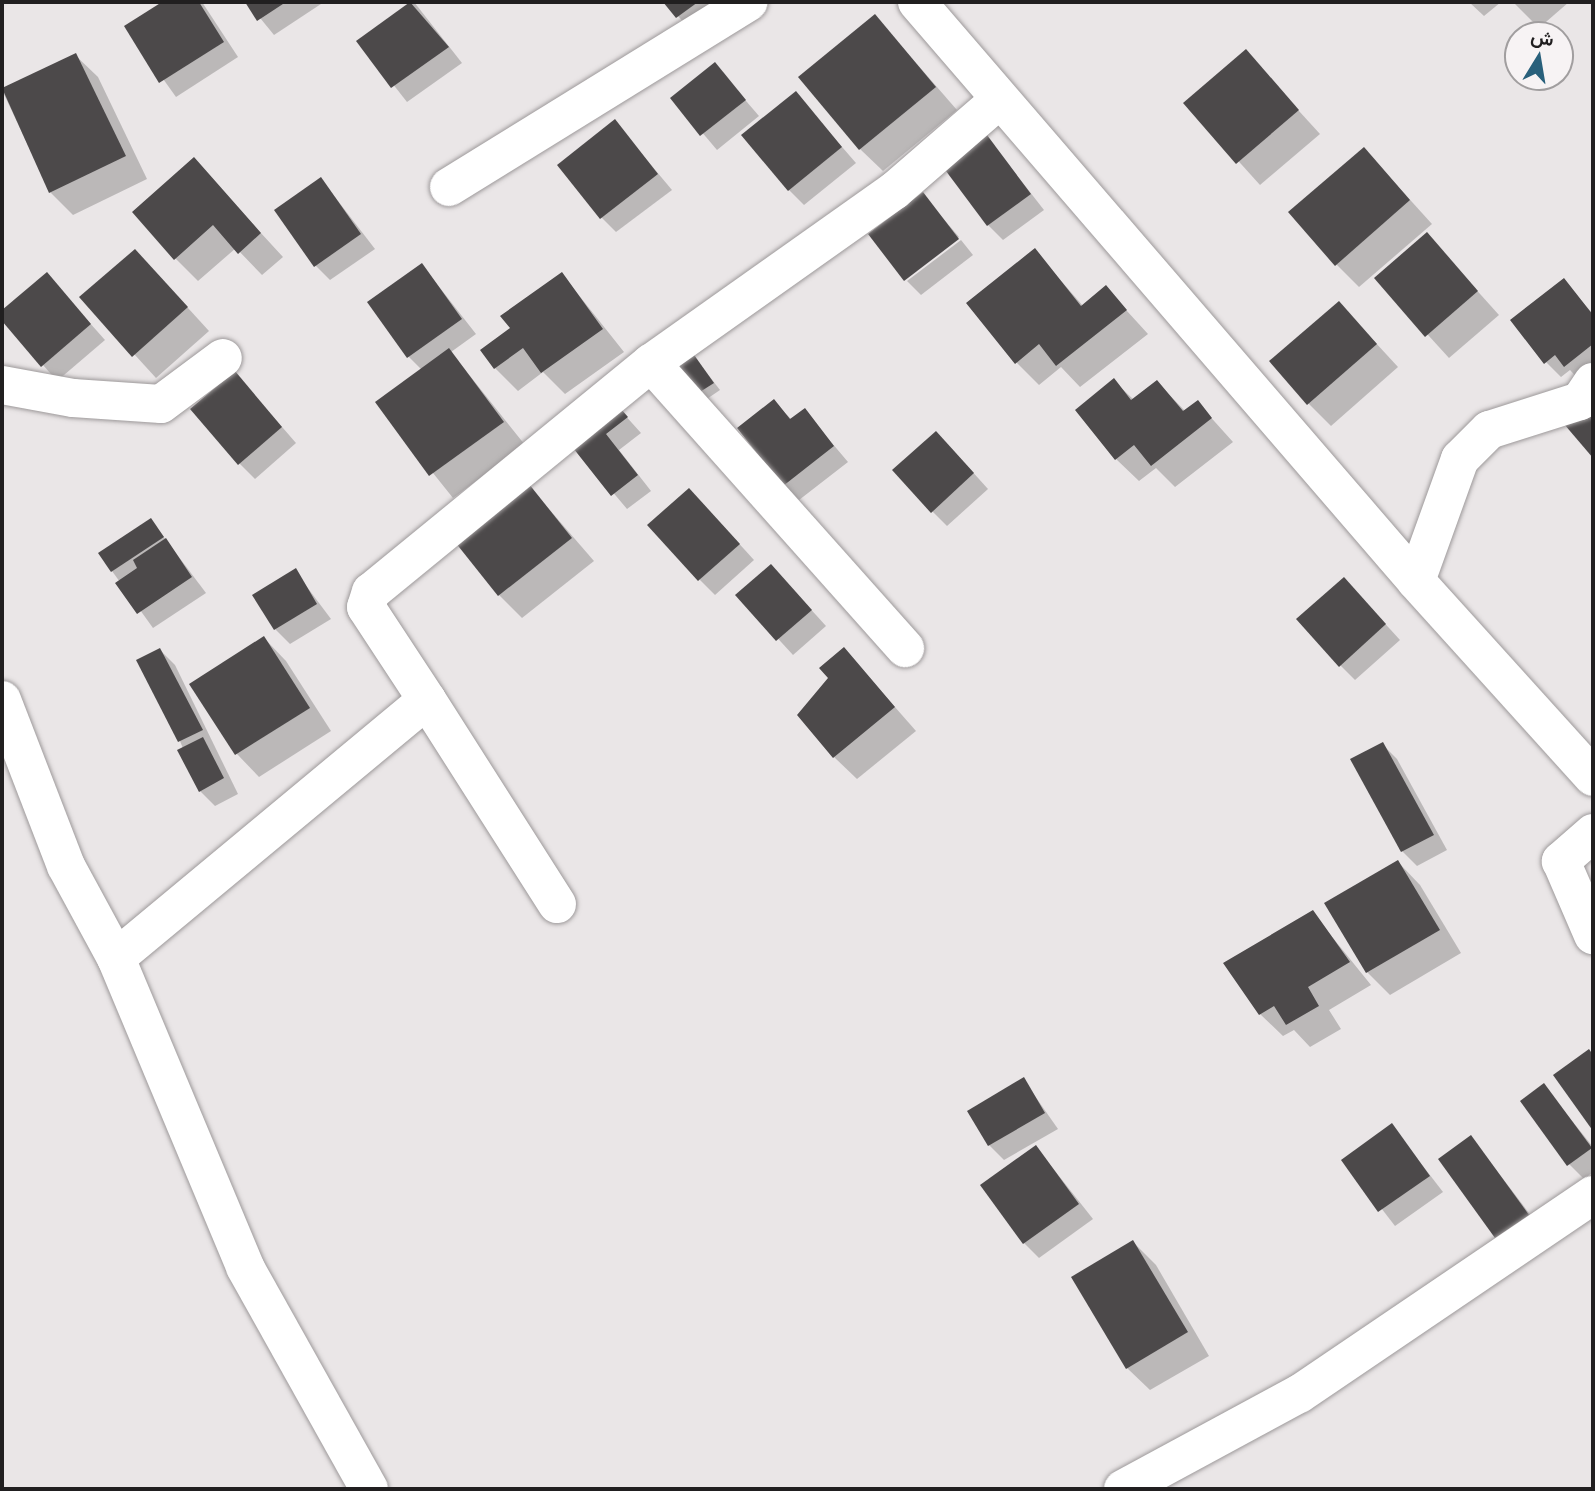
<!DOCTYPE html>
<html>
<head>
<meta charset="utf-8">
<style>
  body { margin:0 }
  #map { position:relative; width:1595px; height:1491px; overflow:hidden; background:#eae6e7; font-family:"PT Sans Narrow",Vazirmatn,sans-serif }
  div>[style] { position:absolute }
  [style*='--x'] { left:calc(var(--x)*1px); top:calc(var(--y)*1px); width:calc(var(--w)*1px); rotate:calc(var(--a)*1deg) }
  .shadow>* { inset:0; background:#0003 }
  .building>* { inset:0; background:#4c494a }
  .roads { filter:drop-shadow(0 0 2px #9d999a) drop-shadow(0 0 2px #9d999a) }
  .minor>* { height:38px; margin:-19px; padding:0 19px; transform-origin:19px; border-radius:19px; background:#fff }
  .tertiary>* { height:38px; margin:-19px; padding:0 19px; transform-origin:19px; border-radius:19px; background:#fff }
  span { translate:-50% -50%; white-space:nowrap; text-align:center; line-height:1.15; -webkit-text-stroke:7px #f7f3f4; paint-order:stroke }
  .frame { position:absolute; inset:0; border:4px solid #211f20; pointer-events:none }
  .north { position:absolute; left:1504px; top:21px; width:70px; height:70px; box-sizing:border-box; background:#f7f3f4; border:2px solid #a19e9f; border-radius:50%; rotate:11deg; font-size:19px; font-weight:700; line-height:28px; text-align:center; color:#211f20 }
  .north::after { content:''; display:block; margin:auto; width:24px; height:32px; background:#29607b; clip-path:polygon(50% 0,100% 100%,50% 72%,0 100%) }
</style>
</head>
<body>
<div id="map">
  <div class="shadow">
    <i style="clip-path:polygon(166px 2px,202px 2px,238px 57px,176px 97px,126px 27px)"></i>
    <i style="clip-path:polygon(247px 2px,324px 2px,274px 35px)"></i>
    <i style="clip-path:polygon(414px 2px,462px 63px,407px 102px,359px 41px)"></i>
    <i style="clip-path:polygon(665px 2px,749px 2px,700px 40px)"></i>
    <i style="clip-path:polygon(1469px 2px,1501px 2px,1484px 16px)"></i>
    <i style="clip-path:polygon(1513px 2px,1569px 2px,1539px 28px)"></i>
    <i style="clip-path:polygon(875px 16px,957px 110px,883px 171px,860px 149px)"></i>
    <i style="clip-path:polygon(1245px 52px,1320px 134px,1260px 185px,1186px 103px)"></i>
    <i style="clip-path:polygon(75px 55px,98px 77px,147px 179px,73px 215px,50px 192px,2px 90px)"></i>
    <i style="clip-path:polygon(715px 65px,759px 116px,717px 150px,673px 98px)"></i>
    <i style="clip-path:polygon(795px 93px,856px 163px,804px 205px,789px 190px)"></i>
    <i style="clip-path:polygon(615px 122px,672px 190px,616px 232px,601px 217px)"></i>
    <i style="clip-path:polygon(987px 137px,1044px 210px,1003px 240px,988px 225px)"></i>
    <i style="clip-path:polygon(1364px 149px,1432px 224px,1359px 287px,1336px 264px)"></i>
    <i style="clip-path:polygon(194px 160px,283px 257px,262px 275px,236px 248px,198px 281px,175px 258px)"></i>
    <i style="clip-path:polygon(321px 179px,375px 249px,330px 280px,315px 265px)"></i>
    <i style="clip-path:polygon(923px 195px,959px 237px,905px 279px)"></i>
    <i style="clip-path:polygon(1427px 235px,1499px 315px,1449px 358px,1377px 279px)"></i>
    <i style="clip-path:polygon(961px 240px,973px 255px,921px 295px,907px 281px)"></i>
    <i style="clip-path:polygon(1035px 251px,1083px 306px,1106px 288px,1148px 334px,1080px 387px,1061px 367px,1039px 385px,1016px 362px)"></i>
    <i style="clip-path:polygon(422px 265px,476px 334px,451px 352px,525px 445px,453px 498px,377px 403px,422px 370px,408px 356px)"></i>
    <i style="clip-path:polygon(157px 274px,209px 331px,156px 378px,82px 297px)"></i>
    <i style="clip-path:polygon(562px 274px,624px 352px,565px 394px,543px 372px,518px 391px,495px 368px)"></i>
    <i style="clip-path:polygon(47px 275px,105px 340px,57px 381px,2px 318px)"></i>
    <i style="clip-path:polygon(1564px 281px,1593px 314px,1593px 370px,1580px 381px,1570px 370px,1561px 377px,1546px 362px)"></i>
    <i style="clip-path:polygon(1339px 303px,1398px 367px,1331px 426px,1308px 403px)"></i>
    <i style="clip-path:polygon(692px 354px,720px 390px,701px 403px)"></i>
    <i style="clip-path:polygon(235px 373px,296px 443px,255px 479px,240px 464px)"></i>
    <i style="clip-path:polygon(1114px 381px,1134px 400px,1157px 382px,1185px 411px,1197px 402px,1233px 442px,1175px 487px,1156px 468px,1139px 481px,1116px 459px)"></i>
    <i style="clip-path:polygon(774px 402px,792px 420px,804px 410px,848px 462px,799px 500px,784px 485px)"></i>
    <i style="clip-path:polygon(614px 403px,641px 433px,619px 450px,651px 491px,627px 509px,568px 439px)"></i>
    <i style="clip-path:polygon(951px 448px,988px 489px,947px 526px,932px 511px)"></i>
    <i style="clip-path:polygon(529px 486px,594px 561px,522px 618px,499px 595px)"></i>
    <i style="clip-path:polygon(704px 505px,754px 560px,715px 595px,700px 580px)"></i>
    <i style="clip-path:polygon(151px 520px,206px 593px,153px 628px,112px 571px)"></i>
    <i style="clip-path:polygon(295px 571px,331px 619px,290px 644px,275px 629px)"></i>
    <i style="clip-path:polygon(786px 582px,826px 626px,793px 655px,738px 595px)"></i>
    <i style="clip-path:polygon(1358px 594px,1400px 640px,1355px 680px,1340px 665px)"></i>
    <i style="clip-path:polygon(264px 638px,286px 661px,331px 731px,259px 777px,237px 754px,192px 684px)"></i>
    <i style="clip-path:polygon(844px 649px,916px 731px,857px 779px,834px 757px)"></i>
    <i style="clip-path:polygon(160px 650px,175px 665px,238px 794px,215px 806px,200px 791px,180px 741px)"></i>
    <i style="clip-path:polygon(1382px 744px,1397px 759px,1447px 850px,1417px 866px,1402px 851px)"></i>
    <i style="clip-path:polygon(1398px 862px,1420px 885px,1461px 953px,1390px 995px,1367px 972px)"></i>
    <i style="clip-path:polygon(1312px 912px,1371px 985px,1329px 1010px,1341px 1029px,1310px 1047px,1294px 1030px,1283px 1036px,1260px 1014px)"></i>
    <i style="clip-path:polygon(1023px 1079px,1058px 1129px,1004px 1160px,989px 1145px)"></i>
    <i style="clip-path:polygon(1544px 1086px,1593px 1147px,1593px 1172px,1584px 1179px,1569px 1164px)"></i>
    <i style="clip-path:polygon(1392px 1126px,1443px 1192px,1395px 1226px,1344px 1160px)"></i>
    <i style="clip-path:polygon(1471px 1137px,1542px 1230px,1511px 1252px,1496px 1237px)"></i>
    <i style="clip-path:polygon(1036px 1147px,1093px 1219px,1039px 1258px,1024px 1243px)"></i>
    <i style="clip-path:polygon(1133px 1242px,1156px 1265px,1209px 1356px,1150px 1390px,1127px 1368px)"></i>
  </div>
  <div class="building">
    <i style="clip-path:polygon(162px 2px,199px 2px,224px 42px,159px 83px,124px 26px)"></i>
    <i style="clip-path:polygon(245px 2px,286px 2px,257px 21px)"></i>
    <i style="clip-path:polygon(410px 2px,449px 47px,391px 88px,356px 41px)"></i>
    <i style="clip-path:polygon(663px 2px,698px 2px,676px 18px)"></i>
    <i style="clip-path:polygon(875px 14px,936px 87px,859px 150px,798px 77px)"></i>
    <i style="clip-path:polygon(1246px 49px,1299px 110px,1236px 164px,1183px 103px)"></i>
    <i style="clip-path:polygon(76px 53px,126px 156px,49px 193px,2px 88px)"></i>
    <i style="clip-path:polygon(715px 62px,746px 100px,700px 136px,670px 98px)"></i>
    <i style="clip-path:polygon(796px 91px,842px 147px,788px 191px,741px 135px)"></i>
    <i style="clip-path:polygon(615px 119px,658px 174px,600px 219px,557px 165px)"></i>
    <i style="clip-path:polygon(987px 135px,1031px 194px,987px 226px,943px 167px)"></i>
    <i style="clip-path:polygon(1364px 147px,1410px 200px,1335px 266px,1288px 212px)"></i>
    <i style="clip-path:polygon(194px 157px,261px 233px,238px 254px,213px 225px,174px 260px,132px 212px)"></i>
    <i style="clip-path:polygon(321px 177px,361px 234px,314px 267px,274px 210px)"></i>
    <i style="clip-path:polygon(923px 192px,959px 239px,904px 281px,868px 234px)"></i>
    <i style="clip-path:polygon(1427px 232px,1478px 291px,1425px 337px,1374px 278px)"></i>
    <i style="clip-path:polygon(1035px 248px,1081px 306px,1106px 285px,1127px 310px,1056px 366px,1039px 344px,1015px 364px,966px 303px)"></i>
    <i style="clip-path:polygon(135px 249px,188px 307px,132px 357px,79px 297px)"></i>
    <i style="clip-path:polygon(422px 263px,462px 319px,407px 358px,367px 302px)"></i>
    <i style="clip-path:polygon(47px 272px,91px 324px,41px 367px,2px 321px,2px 310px)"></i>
    <i style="clip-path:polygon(562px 272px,603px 329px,541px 373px,523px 348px,494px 369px,480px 350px,510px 328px,500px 316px)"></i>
    <i style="clip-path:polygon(1564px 278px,1593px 315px,1593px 344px,1564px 367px,1555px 355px,1544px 364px,1510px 320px)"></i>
    <i style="clip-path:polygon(1339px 301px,1377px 344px,1307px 405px,1269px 361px)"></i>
    <i style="clip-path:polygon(449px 348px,504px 422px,429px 476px,375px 402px)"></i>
    <i style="clip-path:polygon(692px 352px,714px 383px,692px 397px,671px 366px)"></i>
    <i style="clip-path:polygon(235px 371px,282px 427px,238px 465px,190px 409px)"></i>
    <i style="clip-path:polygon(1114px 378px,1131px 400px,1157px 380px,1183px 411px,1198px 400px,1212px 418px,1151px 466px,1134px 445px,1115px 460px,1075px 410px)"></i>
    <i style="clip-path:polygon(774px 399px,790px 419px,805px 408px,834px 446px,783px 486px,737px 428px)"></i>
    <i style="clip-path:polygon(1593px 399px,1593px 458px,1564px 424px)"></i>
    <i style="clip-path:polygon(614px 401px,628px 417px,606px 434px,638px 475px,611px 496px,566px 439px)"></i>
    <i style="clip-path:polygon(936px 431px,974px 473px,931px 513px,892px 470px)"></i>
    <i style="clip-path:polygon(529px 484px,572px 538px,498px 596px,455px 542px)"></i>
    <i style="clip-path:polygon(689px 488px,740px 544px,698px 581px,647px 525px)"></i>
    <i style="clip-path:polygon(151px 518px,164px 537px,111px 572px,98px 553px)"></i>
    <i style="clip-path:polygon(166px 538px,192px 577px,137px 614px,115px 583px,137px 568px,133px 560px)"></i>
    <i style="clip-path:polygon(771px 564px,812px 610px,776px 641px,735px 595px)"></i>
    <i style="clip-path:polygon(296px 568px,317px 604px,274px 630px,252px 595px)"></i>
    <i style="clip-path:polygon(1344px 577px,1386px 624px,1339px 667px,1296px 619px)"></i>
    <i style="clip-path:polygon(264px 636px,310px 708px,235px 755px,189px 684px)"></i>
    <i style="clip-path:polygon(844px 647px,895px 707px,833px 758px,797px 715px,828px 678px,819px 668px)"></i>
    <i style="clip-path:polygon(160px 648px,203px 730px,178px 742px,136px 660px)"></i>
    <i style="clip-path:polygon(203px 737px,224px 778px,199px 792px,177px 750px)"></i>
    <i style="clip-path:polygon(1383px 742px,1434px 835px,1401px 852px,1350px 759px)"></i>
    <i style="clip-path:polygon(1398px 860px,1440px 930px,1366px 973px,1324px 903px)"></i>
    <i style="clip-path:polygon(1313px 910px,1350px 962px,1308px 987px,1319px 1006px,1286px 1025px,1274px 1006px,1259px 1015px,1223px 963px)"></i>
    <i style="clip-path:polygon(1589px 1049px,1593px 1055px,1593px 1131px,1553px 1075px)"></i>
    <i style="clip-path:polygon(1024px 1077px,1045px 1113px,988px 1146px,967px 1111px)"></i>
    <i style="clip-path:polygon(1544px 1083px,1592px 1148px,1567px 1166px,1520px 1101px)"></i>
    <i style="clip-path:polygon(1392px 1123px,1430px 1176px,1378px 1212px,1341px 1160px)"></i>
    <i style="clip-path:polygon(1471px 1135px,1529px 1215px,1495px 1238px,1438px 1159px)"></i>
    <i style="clip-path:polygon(1036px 1145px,1079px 1204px,1023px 1244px,980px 1185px)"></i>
    <i style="clip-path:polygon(1133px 1240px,1188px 1332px,1126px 1369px,1071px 1277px)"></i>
  </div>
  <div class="roads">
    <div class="minor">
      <i style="--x:449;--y:187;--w:352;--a:-31.7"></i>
      <i style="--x:651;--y:363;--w:382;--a:48.3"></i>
      <i style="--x:2;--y:385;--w:72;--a:10.4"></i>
      <i style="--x:73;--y:398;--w:88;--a:3.9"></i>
      <i style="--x:161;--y:404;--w:77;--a:-36.6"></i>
      <i style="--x:1416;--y:581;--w:130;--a:-70.2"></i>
      <i style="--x:1460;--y:459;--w:41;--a:-45"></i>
      <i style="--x:1489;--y:430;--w:96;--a:-17.7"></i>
      <i style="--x:1580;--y:401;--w:23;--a:-56"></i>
      <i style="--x:2;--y:700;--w:178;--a:68.9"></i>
      <i style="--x:66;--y:866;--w:105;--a:61.5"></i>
      <i style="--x:116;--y:958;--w:335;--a:67.3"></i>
      <i style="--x:245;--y:1267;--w:254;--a:60.8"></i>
      <i style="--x:427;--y:700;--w:242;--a:57.5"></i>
      <i style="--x:1593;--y:833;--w:43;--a:138.8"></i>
      <i style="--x:1561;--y:861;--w:81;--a:66.6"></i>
      <i style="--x:116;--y:958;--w:404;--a:-39.7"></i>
      <i style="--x:427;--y:700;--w:111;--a:-123.3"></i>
      <i style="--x:366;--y:607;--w:16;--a:-72"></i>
      <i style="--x:371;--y:592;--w:362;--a:-39.3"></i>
      <i style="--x:651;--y:363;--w:298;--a:-35.3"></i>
      <i style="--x:894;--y:191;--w:139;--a:-40.9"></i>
      <i style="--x:1123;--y:1489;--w:200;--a:-28.4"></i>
      <i style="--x:1299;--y:1394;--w:355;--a:-34.1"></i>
    </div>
    <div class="tertiary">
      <i style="--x:917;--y:2;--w:764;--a:49.24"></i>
      <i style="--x:1416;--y:581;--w:264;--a:47.9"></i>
    </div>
  </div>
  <div class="frame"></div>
  <div class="north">ش</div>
</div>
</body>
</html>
